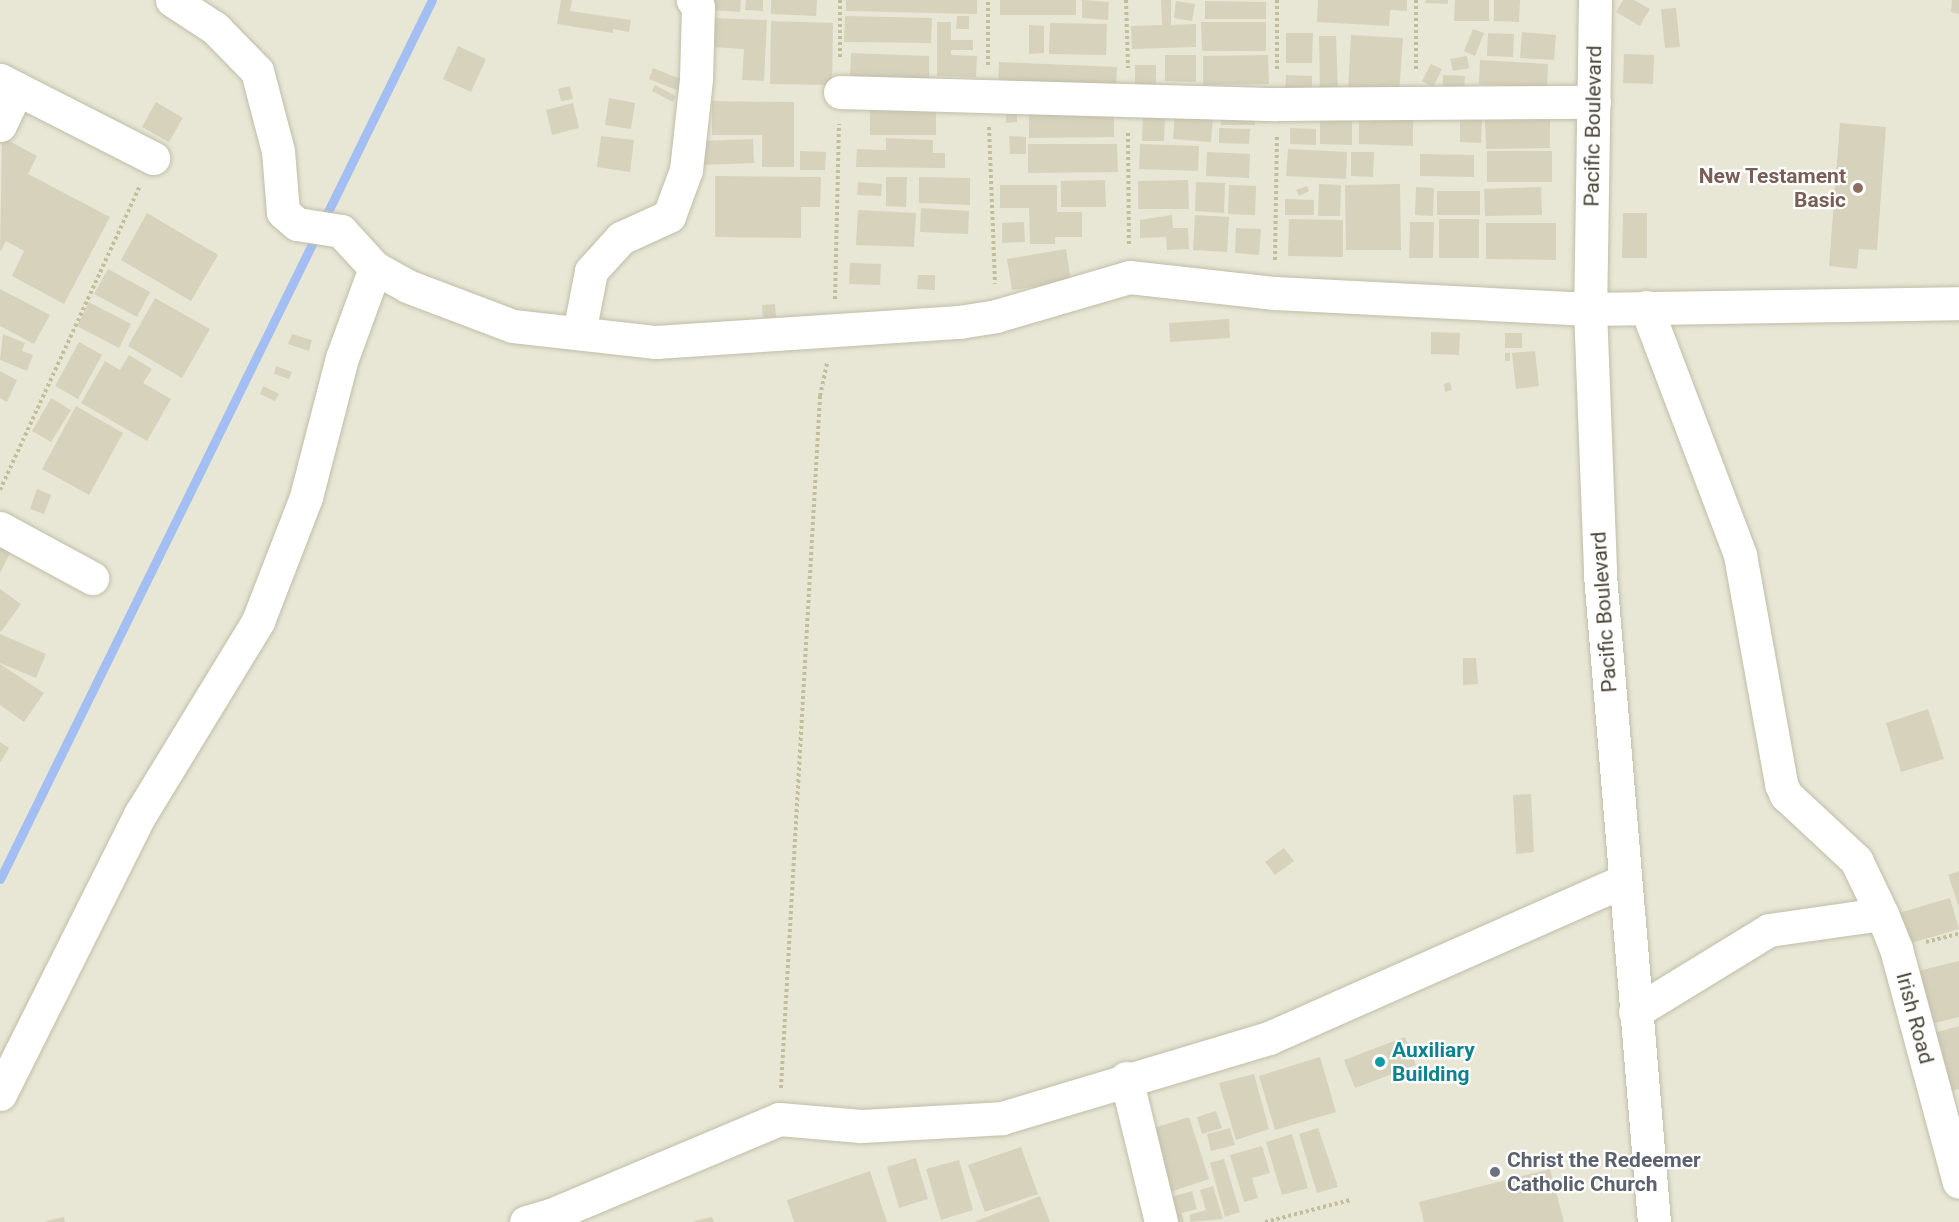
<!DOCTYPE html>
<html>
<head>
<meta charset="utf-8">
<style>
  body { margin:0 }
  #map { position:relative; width:1959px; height:1222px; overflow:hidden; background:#f4f3e7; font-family:Roboto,sans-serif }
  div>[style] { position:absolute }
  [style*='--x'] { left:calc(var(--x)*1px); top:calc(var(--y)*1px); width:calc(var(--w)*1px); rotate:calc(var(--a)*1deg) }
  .residential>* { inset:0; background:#e8e7d5 }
  .stream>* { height:9px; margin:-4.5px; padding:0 4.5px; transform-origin:4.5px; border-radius:4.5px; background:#a2bef3 }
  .building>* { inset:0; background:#d6d2bc }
  .path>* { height:4px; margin-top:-2px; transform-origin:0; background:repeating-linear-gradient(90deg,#c2be9a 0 3px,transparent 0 6px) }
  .roads { filter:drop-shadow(0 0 2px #c0bea9) drop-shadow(0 0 2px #c0bea9) }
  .minor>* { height:33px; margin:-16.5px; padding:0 16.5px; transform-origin:16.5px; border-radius:16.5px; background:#fff }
  .dots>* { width:16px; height:16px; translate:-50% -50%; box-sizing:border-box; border:3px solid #fff; border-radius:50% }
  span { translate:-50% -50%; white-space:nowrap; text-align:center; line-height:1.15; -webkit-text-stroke:4.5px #fff; paint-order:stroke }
  .street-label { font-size:21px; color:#484536 }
  .education-label { font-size:21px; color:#785e54; font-weight:700 }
  .right { translate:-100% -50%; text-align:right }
  .culture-label { font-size:21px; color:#0d838f; font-weight:700 }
  .left { translate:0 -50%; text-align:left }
  .worship-label { font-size:21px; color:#5b616d; font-weight:700 }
</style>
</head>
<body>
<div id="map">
  <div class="residential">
    <i style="clip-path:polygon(0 0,1959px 0,1959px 1222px,0 1222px)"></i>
  </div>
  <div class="stream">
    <i style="--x:0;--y:879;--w:979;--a:-63.83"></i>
  </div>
  <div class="building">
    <i style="clip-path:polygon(561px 0,572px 0,570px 11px,631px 20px,629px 32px,613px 29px,613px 33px,557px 24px)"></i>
    <i style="clip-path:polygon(713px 0,741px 0,740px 12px,712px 10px)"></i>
    <i style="clip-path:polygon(746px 0,763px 0,763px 11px,745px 10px)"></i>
    <i style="clip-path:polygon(771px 0,817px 0,816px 16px,771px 14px)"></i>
    <i style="clip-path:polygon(846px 0,977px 0,977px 14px,846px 11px)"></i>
    <i style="clip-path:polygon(1000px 0,1076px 0,1076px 15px,1000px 15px)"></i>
    <i style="clip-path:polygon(1082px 0,1109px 2px,1108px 20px,1082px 18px)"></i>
    <i style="clip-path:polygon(1161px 0,1171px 0,1171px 25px,1196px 24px,1196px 47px,1132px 49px,1131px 26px,1162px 25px)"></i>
    <i style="clip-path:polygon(1318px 0,1407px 0,1407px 11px,1390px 10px,1389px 26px,1317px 22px)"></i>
    <i style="clip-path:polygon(1426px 0,1448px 0,1448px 4px,1425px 3px)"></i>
    <i style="clip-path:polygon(1455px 0,1489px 0,1489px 21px,1454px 21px)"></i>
    <i style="clip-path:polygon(1494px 0,1520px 0,1519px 22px,1494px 21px)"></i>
    <i style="clip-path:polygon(1623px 0,1634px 0,1650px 9px,1640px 26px,1616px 12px)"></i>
    <i style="clip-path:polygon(1952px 0,1959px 0,1959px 14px,1951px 12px)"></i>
    <i style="clip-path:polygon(1176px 1px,1195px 4px,1192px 21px,1174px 18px)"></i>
    <i style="clip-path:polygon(1205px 1px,1266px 2px,1266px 19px,1205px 19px)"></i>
    <i style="clip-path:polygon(1676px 8px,1680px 47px,1665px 48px,1661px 9px)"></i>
    <i style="clip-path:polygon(845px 16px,932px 18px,931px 43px,844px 42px)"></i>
    <i style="clip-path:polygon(957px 16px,969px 16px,969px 29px,956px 29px)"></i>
    <i style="clip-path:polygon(711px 18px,767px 20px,764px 81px,742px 80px,744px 49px,711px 47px)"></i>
    <i style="clip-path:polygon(771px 21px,833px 23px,832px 85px,770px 84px)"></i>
    <i style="clip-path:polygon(937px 22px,951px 22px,951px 40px,973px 40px,973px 50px,951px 50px,951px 55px,977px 56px,976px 77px,937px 76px)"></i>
    <i style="clip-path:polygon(1201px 22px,1266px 22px,1266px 51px,1202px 51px)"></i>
    <i style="clip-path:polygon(1050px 23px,1107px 24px,1106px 55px,1049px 54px)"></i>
    <i style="clip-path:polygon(1029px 25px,1044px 26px,1044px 53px,1029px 54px)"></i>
    <i style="clip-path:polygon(1473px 29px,1484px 33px,1475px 56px,1464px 51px)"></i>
    <i style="clip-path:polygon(1522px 32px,1556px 35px,1554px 60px,1520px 58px)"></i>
    <i style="clip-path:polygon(1286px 33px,1313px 33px,1312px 63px,1286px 63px)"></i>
    <i style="clip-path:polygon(1488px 33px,1514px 34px,1513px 57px,1487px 56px)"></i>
    <i style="clip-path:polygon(1351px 35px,1403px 38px,1399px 94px,1348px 91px)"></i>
    <i style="clip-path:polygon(1319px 36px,1336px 36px,1338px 92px,1320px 92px)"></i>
    <i style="clip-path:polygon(458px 46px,486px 59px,471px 92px,443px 79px)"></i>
    <i style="clip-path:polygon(851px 53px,929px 56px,929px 80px,850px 77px)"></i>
    <i style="clip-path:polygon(1624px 54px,1654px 55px,1653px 84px,1623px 83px)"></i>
    <i style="clip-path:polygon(1165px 55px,1196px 55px,1196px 82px,1165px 81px)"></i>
    <i style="clip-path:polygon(1268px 55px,1269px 84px,1203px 85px,1203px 56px)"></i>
    <i style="clip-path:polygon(1467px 56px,1469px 68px,1453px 71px,1450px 59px)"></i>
    <i style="clip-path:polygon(1480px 60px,1548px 64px,1547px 89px,1479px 84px)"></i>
    <i style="clip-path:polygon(999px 62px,1117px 67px,1116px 90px,998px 85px)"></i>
    <i style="clip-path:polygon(1431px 64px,1442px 69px,1433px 87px,1422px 81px)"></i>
    <i style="clip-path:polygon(1135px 65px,1156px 65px,1156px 90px,1135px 91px)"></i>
    <i style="clip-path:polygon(653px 68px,683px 80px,679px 91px,649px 79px)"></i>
    <i style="clip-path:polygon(1286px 75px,1312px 76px,1312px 99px,1285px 99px)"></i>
    <i style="clip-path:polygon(1443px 75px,1465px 76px,1464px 88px,1443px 87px)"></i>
    <i style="clip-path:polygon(655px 85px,676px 96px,673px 102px,652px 91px)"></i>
    <i style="clip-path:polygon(570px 86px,573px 99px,561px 101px,558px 89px)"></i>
    <i style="clip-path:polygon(609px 98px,635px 103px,631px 129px,605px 125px)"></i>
    <i style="clip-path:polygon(712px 101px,794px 102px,794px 167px,762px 167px,762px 135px,712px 135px)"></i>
    <i style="clip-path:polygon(156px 102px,183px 118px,169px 142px,142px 127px)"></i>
    <i style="clip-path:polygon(573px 103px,579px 128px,552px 135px,546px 110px)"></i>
    <i style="clip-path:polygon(870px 103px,936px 105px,936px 135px,870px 135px)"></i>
    <i style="clip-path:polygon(1029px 106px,1114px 106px,1114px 137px,1029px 138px)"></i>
    <i style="clip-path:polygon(1175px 112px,1213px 115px,1211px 142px,1173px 139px)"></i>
    <i style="clip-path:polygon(1221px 112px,1256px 113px,1255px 125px,1221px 125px)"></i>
    <i style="clip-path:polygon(1006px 114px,1017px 114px,1017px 122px,1006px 123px)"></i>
    <i style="clip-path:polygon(1143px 115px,1165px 115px,1164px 141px,1142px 141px)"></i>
    <i style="clip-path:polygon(1320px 115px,1352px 116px,1352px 145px,1320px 144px)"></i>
    <i style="clip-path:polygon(1359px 116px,1413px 118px,1413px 146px,1359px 144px)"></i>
    <i style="clip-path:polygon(1550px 116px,1550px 148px,1486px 149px,1485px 117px)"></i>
    <i style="clip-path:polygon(1460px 117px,1482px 118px,1481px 143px,1460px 142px)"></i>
    <i style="clip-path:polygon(1840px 123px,1886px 127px,1877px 250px,1859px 249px,1857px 269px,1829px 266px)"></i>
    <i style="clip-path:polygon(1219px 128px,1250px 129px,1249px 144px,1219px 143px)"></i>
    <i style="clip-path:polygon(1290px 128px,1316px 129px,1316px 145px,1290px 144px)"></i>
    <i style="clip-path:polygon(601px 136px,634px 140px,630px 172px,597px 167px)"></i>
    <i style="clip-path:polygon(1009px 136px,1026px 137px,1026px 154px,1010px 154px)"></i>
    <i style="clip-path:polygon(2px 137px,37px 156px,28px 174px,110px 217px,64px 304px,12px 276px,24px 251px,6px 241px,0 252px)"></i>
    <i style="clip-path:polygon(886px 138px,933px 140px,933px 153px,945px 153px,945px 168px,856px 167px,857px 149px,886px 150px)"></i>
    <i style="clip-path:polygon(753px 139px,754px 163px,702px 165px,702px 141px)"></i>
    <i style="clip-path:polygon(1028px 144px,1117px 144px,1118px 172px,1028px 173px)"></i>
    <i style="clip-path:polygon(1140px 144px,1199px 146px,1198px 171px,1139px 169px)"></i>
    <i style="clip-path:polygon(1288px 149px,1347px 152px,1346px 179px,1286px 176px)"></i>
    <i style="clip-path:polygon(800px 151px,826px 152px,825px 170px,800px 170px)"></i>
    <i style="clip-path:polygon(1487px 151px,1552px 151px,1552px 182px,1487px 182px)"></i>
    <i style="clip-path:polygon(1207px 152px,1250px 154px,1249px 178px,1206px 176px)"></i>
    <i style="clip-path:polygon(1351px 152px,1374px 152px,1373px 177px,1351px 176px)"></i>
    <i style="clip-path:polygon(1420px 154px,1474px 155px,1474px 177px,1420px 176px)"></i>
    <i style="clip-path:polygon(715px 176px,821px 177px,820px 207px,801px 207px,801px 238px,715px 237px)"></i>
    <i style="clip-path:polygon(886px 177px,907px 177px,906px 207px,886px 206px)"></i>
    <i style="clip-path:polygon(919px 177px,970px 178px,970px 205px,919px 203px)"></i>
    <i style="clip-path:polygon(1105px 180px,1106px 207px,1061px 207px,1061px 181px)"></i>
    <i style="clip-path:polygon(1188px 180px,1189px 209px,1138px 209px,1138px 181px)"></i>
    <i style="clip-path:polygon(858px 182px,882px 184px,881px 196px,857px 195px)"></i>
    <i style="clip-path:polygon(1196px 182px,1225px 183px,1224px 213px,1195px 211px)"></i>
    <i style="clip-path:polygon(1319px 184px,1341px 185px,1340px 216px,1318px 216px)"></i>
    <i style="clip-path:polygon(1400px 184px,1401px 250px,1346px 250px,1345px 185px)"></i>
    <i style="clip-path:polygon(1000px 185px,1057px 185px,1057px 212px,1082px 212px,1082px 237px,1055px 237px,1055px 244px,1030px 244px,1029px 208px,1000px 208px)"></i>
    <i style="clip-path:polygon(1229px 185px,1256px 186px,1255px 215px,1228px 214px)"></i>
    <i style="clip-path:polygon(1307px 186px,1309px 191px,1299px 196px,1296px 190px)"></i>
    <i style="clip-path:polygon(1416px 187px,1434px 188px,1433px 216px,1415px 215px)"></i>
    <i style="clip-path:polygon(1541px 187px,1542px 215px,1485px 216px,1484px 189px)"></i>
    <i style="clip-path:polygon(1437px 191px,1480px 191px,1480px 215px,1437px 215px)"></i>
    <i style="clip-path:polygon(1285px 199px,1314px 200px,1314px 215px,1285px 215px)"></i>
    <i style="clip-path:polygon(921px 208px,969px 211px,968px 234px,920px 232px)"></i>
    <i style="clip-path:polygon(858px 210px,916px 213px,914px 247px,856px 245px)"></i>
    <i style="clip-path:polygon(147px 213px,218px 255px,191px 301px,121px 260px)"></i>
    <i style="clip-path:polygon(1623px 213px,1647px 213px,1647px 258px,1622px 258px)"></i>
    <i style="clip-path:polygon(1172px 215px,1173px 228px,1188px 228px,1189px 249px,1167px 250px,1166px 237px,1140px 238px,1140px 220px)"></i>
    <i style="clip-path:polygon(1195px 215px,1229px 217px,1227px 252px,1193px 250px)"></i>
    <i style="clip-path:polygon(1289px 219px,1343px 220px,1343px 257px,1288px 256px)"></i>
    <i style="clip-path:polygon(1439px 219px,1479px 219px,1479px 258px,1439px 258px)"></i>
    <i style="clip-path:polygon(1024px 222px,1025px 242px,1002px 243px,1002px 223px)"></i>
    <i style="clip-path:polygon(1410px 222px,1434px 222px,1433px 258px,1409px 258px)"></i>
    <i style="clip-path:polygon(1486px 223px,1556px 223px,1556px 260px,1486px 259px)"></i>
    <i style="clip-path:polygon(1236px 228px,1261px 229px,1259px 255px,1235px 253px)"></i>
    <i style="clip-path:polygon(1066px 249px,1071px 281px,1012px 290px,1007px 259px)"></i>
    <i style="clip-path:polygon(850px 263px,881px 264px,880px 285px,849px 284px)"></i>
    <i style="clip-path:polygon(108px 269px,150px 292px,137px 317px,94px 294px)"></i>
    <i style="clip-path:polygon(918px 275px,935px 275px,935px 290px,917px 289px)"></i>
    <i style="clip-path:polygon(0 289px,50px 315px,34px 344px,0 326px)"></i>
    <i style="clip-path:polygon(155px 298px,210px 329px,182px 378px,128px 346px)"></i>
    <i style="clip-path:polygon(89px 302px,131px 324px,119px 348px,77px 326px)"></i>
    <i style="clip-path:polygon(775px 304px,776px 317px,763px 318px,762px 305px)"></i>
    <i style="clip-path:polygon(1229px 319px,1230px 338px,1170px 342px,1169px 323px)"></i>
    <i style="clip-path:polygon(1431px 332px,1460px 333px,1459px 355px,1431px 354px)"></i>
    <i style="clip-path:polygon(1505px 333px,1522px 333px,1522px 348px,1505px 348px)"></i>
    <i style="clip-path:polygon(3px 334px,25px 343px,22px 351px,33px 355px,27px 371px,0 360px)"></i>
    <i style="clip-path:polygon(292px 334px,312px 340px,309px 351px,288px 344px)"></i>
    <i style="clip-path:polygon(79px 342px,102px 355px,78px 399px,55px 386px)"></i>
    <i style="clip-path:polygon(1535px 351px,1539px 386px,1516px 389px,1512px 353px)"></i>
    <i style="clip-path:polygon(1505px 353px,1510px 353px,1510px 361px,1505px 361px)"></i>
    <i style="clip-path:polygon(129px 355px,152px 369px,143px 383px,171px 399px,147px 441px,81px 403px,105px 361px,120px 370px)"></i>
    <i style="clip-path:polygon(276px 366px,292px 372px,289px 379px,274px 374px)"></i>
    <i style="clip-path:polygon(0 371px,17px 380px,7px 402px,0 398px)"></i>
    <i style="clip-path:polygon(1450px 382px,1452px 390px,1445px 392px,1444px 384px)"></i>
    <i style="clip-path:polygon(263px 386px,279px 394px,275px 401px,260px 394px)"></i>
    <i style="clip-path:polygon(51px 398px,71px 410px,51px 442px,32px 431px)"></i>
    <i style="clip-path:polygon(76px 406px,123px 433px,89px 495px,42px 469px)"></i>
    <i style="clip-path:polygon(37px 489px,51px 495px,44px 514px,30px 509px)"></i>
    <i style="clip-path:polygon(0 537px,15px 543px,0 573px)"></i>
    <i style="clip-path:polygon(0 589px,21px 604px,1px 632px,0 631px)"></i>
    <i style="clip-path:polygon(0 634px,46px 654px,36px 678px,0 663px)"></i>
    <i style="clip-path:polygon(1463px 658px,1476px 658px,1478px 684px,1463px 685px)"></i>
    <i style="clip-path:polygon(0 664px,44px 693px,24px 722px,0 705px)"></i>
    <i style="clip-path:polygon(1928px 709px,1944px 759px,1901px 772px,1886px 723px)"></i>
    <i style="clip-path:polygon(0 742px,9px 748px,0 763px)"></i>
    <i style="clip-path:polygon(1531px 794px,1534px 852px,1516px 854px,1513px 795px)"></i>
    <i style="clip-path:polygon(1284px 848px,1294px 861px,1275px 875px,1265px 862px)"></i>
    <i style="clip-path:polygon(1959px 871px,1959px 907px,1948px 875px)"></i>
    <i style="clip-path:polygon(1950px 898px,1959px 929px,1901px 946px,1892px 915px)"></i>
    <i style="clip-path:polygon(1959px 961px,1959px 1017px,1931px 1024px,1918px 971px)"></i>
    <i style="clip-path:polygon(1959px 1026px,1959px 1089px,1949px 1092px,1934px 1033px)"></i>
    <i style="clip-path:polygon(1405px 1037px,1416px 1065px,1355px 1088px,1344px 1060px)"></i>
    <i style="clip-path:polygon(1320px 1057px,1336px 1112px,1275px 1130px,1259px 1076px)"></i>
    <i style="clip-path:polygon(1254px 1074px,1269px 1129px,1236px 1140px,1219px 1083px)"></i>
    <i style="clip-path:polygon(1216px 1111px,1222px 1128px,1202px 1134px,1197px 1117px)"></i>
    <i style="clip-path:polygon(1189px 1117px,1209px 1179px,1161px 1195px,1141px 1132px)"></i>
    <i style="clip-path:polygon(1230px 1128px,1235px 1145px,1211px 1151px,1207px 1134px)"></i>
    <i style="clip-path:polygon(1318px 1128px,1338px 1187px,1317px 1193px,1299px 1134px)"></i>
    <i style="clip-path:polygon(1292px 1134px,1308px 1188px,1282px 1195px,1266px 1142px)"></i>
    <i style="clip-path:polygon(1262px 1146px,1270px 1173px,1252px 1178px,1258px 1198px,1244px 1202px,1230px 1155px)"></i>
    <i style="clip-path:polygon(1021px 1147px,1038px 1194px,985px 1212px,968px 1165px)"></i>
    <i style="clip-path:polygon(916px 1158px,928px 1199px,899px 1208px,887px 1167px)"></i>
    <i style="clip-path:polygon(1224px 1159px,1240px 1212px,1225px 1217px,1210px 1163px)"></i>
    <i style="clip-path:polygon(959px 1160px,973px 1210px,941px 1220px,926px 1169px)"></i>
    <i style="clip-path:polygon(1550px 1169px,1564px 1222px,1424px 1222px,1419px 1202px)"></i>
    <i style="clip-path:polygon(870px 1171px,887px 1222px,794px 1222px,787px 1200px)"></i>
    <i style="clip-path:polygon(1213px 1186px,1223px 1219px,1191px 1222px,1189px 1215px,1206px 1210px,1200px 1190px)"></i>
    <i style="clip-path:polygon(1192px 1191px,1197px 1209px,1182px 1213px,1184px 1222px,1163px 1222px,1158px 1201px)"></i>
    <i style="clip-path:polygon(1040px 1196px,1050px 1222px,974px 1222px)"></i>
    <i style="clip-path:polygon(64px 1217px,65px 1222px,46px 1222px,46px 1221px)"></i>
    <i style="clip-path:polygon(712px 1217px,714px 1222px,694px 1222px,694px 1221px)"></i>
  </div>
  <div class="path">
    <i style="--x:840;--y:0;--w:59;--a:90"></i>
    <i style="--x:1126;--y:0;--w:68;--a:88.3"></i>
    <i style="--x:1277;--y:0;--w:71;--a:90"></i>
    <i style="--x:1416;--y:0;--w:70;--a:90"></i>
    <i style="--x:988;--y:65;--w:65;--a:-90"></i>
    <i style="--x:989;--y:127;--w:157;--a:87.8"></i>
    <i style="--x:1128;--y:133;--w:112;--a:89.5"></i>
    <i style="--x:1275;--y:260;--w:124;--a:-89.1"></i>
    <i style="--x:835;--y:299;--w:175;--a:-88.7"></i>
    <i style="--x:0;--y:490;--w:336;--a:-65.3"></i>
    <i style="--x:1926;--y:942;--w:34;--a:-14"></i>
    <i style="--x:781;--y:1088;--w:693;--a:-86.77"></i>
    <i style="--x:820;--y:396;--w:34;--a:-78"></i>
    <i style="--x:1265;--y:1222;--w:88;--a:-14.5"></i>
  </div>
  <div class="roads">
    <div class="minor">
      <i style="--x:172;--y:0;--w:51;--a:33.1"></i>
      <i style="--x:215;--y:28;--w:60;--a:45.7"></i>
      <i style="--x:257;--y:71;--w:83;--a:75.3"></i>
      <i style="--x:278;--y:151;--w:61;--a:85.3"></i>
      <i style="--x:283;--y:212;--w:18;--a:41"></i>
      <i style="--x:297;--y:224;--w:45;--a:9"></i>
      <i style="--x:341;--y:231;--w:50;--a:47.4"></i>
      <i style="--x:375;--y:268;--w:37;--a:29"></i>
      <i style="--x:407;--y:286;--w:113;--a:20.7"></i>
      <i style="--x:513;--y:326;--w:144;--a:6.4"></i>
      <i style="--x:656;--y:342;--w:304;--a:-3.8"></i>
      <i style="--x:959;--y:322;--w:37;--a:-9"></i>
      <i style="--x:996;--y:316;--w:139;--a:-16.3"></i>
      <i style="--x:1129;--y:277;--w:147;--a:6.3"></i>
      <i style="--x:1275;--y:293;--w:315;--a:2.9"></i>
      <i style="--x:1590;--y:309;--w:369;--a:-0.9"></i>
      <i style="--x:1595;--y:0;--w:309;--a:90.9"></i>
      <i style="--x:1590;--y:309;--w:266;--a:87.8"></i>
      <i style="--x:1600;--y:575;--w:649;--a:85.23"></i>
      <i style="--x:0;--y:80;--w:172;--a:27"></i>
      <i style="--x:840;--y:92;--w:437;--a:1.6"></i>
      <i style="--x:1277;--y:104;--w:317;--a:-0.4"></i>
      <i style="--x:0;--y:125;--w:40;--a:-65"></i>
      <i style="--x:1646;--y:307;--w:265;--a:69.2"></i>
      <i style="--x:1740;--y:555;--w:233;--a:79.8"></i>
      <i style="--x:1781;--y:784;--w:12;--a:66"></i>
      <i style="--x:1786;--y:795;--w:96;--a:42.9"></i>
      <i style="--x:1856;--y:860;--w:60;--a:64.3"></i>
      <i style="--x:1882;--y:914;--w:38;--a:68"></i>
      <i style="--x:1896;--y:949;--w:241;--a:74.9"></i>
      <i style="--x:579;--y:333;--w:63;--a:-79"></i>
      <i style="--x:591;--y:271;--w:45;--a:-47.7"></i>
      <i style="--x:621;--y:238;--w:53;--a:-24.6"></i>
      <i style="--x:669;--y:216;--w:49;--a:-69.7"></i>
      <i style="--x:686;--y:170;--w:92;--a:-83.7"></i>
      <i style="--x:696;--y:79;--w:72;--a:-88.4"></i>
      <i style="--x:698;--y:7;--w:9;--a:-126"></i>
      <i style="--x:0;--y:528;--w:105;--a:28.5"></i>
      <i style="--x:1635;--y:1012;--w:157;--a:-31.5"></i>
      <i style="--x:1769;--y:930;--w:114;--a:-8.1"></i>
      <i style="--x:1126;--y:1078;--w:148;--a:76.3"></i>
      <i style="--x:0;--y:1094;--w:314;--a:-63.4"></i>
      <i style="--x:141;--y:813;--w:225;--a:-58.6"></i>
      <i style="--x:258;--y:621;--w:133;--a:-68.8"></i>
      <i style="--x:306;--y:497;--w:144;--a:-75.5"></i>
      <i style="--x:342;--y:358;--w:96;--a:-69.9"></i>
      <i style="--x:526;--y:1222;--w:26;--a:-16"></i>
      <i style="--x:551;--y:1215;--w:247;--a:-22.8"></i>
      <i style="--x:779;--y:1119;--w:82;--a:4.9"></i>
      <i style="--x:861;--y:1126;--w:141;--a:-3.2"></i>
      <i style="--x:1002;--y:1118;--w:279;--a:-16.7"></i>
      <i style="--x:1269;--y:1038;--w:388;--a:-23.9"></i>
    </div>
  </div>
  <div class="dots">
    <i style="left:1858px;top:188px;background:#8d6e63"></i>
    <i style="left:1380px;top:1062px;background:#0f9aa8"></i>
    <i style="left:1495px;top:1172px;background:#6b7280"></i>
  </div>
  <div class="street-label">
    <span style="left:1593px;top:126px;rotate:-89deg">Pacific Boulevard</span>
    <span style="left:1604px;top:612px;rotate:-94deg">Pacific Boulevard</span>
    <span style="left:1915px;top:1018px;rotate:75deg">Irish Road</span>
  </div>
  <div class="education-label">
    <span class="right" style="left:1846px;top:188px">New Testament<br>Basic</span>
  </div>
  <div class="culture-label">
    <span class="left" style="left:1392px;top:1062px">Auxiliary<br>Building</span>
  </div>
  <div class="worship-label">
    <span class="left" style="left:1507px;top:1172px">Christ the Redeemer<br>Catholic Church</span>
  </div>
</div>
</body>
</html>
